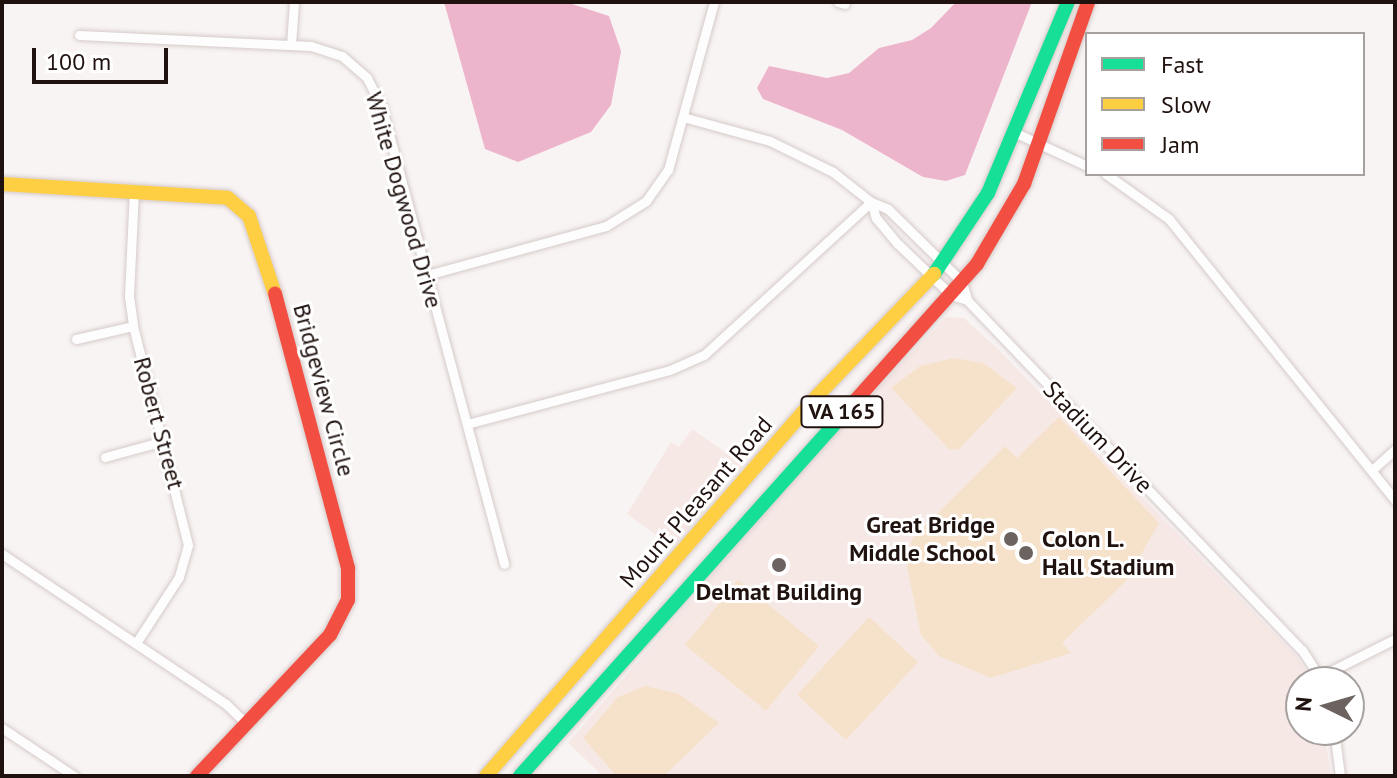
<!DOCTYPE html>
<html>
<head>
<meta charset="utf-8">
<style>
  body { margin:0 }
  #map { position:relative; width:1397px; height:778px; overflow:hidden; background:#f9f4f4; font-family:"PT Sans",sans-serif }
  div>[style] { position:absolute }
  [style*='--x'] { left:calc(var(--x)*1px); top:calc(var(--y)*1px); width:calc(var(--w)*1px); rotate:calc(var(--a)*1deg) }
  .built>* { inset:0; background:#f6e8e5 }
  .green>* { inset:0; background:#f6e2ca }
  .water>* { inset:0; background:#edb5cb }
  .roads { filter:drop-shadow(0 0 2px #d5cbc9) drop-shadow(0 0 2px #d5cbc9) }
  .street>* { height:9px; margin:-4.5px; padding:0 4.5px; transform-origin:4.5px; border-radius:4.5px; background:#fefdfd }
  .fast>* { height:14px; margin:-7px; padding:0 7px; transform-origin:7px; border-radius:7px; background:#16e098 }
  .slow>* { height:14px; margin:-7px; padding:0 7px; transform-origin:7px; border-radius:7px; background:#ffcf43 }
  .jam>* { height:14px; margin:-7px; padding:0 7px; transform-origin:7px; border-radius:7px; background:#f24e42 }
  .dots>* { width:22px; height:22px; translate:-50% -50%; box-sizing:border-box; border:4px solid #fff; border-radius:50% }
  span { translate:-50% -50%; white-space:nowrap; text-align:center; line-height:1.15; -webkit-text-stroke:6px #fff; paint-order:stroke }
  .shield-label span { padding:2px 6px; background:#fff; border:2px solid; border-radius:6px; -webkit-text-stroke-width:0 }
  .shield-label { font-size:22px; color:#20130f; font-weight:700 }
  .street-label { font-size:24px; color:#20130f }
  .poi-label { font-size:24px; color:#20130f; font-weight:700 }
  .right { translate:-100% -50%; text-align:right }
  .left { translate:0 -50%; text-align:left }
  .frame { position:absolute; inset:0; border:4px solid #20130f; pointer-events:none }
  .legend { position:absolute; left:1085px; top:32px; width:280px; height:144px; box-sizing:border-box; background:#fff; border:2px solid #a6a19f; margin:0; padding:10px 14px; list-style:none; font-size:24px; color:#20130f }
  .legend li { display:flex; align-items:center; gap:16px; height:40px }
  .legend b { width:40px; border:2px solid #a6a19f }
  .north { position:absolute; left:1285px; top:666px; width:80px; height:80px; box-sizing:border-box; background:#fff; border:2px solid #a6a19f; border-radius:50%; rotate:275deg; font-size:22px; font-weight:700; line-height:32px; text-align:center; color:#20130f }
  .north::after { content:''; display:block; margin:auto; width:28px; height:36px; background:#6c625f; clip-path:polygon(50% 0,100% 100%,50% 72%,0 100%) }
  .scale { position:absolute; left:32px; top:48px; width:136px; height:36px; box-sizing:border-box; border:4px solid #20130f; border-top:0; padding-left:10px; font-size:24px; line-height:28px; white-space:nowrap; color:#20130f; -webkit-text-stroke:6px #fff; paint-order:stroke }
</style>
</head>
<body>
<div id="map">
  <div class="built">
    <i style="clip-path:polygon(946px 317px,964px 318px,997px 348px,1297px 657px,1313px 682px,1301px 682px,1301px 730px,1324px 730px,1331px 776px,603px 776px,568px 743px,832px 436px)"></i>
    <i style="clip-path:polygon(692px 429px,744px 465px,672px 547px,627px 514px,671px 442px,679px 447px)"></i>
  </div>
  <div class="green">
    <i style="clip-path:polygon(954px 358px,983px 363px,1017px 388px,958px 450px,949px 449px,891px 388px,920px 366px)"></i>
    <i style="clip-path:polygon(1059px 417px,1159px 523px,1126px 581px,1062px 643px,1071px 653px,991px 678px,939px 656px,921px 635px,907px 567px,912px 539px,1005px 446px,1017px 458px)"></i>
    <i style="clip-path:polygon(738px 580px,819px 646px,766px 711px,685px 645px)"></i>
    <i style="clip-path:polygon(869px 617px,918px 662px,846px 740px,797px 695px)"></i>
    <i style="clip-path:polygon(645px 686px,679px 694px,719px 723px,664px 776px,617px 776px,583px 738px,618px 697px)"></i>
  </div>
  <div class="water">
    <i style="clip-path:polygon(444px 2px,566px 2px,609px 16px,621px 51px,611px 105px,591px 132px,518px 162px,485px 149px)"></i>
    <i style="clip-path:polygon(956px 2px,1032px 2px,965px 175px,946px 181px,923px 177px,842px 130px,763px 99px,757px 88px,769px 66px,827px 78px,849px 73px,879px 48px,912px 40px,931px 28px)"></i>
  </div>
  <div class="roads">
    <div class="street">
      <i style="--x:838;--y:2;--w:7;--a:16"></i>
      <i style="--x:79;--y:35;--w:232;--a:2.7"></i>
      <i style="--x:311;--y:46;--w:33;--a:18"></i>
      <i style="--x:342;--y:56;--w:33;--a:41"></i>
      <i style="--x:367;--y:78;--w:34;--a:63"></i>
      <i style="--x:382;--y:108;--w:472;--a:75"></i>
      <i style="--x:291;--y:45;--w:43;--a:-86"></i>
      <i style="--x:683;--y:117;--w:90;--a:15.4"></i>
      <i style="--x:770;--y:141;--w:70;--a:26.2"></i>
      <i style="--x:833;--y:172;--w:48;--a:38.3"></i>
      <i style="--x:871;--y:202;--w:18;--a:22"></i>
      <i style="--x:888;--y:209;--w:104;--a:44.6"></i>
      <i style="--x:962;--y:282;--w:19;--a:74"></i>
      <i style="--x:1016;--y:133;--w:78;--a:24.9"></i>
      <i style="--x:1106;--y:174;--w:77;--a:35.5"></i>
      <i style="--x:1169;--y:219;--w:361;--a:51.2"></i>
      <i style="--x:134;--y:190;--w:106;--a:92.7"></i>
      <i style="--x:129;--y:296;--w:30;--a:82"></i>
      <i style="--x:133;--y:326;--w:226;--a:75.9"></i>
      <i style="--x:188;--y:545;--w:33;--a:106"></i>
      <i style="--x:179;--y:577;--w:79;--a:123.1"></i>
      <i style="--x:871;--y:202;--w:17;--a:73"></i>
      <i style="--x:876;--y:218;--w:34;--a:50"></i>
      <i style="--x:898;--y:244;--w:74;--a:43.9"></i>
      <i style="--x:951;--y:295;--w:17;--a:17"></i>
      <i style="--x:967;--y:300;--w:484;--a:46.3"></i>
      <i style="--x:1302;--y:650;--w:38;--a:57"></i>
      <i style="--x:427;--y:275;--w:186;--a:-15.3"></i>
      <i style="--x:606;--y:226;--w:47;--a:-32"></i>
      <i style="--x:646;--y:201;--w:38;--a:-55"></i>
      <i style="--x:668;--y:170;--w:174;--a:-74.7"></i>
      <i style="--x:76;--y:339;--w:58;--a:-12.8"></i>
      <i style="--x:467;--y:424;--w:210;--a:-14.9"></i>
      <i style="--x:670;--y:370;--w:37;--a:-24"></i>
      <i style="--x:704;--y:355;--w:226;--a:-42.5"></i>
      <i style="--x:105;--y:457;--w:61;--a:-15.2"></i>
      <i style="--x:1372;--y:470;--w:31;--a:-42"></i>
      <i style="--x:2;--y:554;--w:270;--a:33.8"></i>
      <i style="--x:226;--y:704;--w:28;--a:44"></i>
      <i style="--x:1321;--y:676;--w:83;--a:-26.6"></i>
      <i style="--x:2;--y:728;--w:87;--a:33.7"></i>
      <i style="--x:1334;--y:730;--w:46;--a:82.6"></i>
    </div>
    <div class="fast">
      <i style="--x:934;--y:274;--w:97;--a:-56.3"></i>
      <i style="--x:988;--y:193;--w:207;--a:-67.3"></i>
      <i style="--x:520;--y:776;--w:479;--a:-48.2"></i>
    </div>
    <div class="slow">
      <i style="--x:2;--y:184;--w:226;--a:3.5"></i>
      <i style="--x:228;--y:198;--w:28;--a:41"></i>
      <i style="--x:249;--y:216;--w:82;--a:71.6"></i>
      <i style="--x:486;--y:776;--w:505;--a:-48.93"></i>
      <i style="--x:818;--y:395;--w:168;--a:-46.2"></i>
    </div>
    <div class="jam">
      <i style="--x:839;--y:419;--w:208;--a:-48.3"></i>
      <i style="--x:977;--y:264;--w:93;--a:-59.6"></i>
      <i style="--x:1024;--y:184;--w:193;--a:-70.6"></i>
      <i style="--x:197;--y:776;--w:194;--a:-46.7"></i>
      <i style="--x:330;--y:635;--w:39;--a:-63"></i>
      <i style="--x:348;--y:600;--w:32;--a:-90"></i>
      <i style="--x:348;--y:568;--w:284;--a:-104.9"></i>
    </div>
  </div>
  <div class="dots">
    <i style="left:1011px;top:539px;background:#6c625f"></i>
    <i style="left:1026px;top:553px;background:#6c625f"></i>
    <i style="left:779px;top:565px;background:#6c625f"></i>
  </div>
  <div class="shield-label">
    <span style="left:842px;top:412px">VA 165</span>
  </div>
  <div class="street-label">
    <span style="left:404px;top:200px;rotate:74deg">White Dogwood Drive</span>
    <span style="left:324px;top:390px;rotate:75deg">Bridgeview Circle</span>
    <span style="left:159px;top:423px;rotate:75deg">Robert Street</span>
    <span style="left:1098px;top:437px;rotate:46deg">Stadium Drive</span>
    <span style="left:696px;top:502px;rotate:-49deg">Mount Pleasant Road</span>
  </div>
  <div class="poi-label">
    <span class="right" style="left:995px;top:539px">Great Bridge<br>Middle School</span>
    <span class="left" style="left:1042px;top:553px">Colon L.<br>Hall Stadium</span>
    <span style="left:779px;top:592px">Delmat Building</span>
  </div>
  <div class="frame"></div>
  <ul class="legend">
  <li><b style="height:10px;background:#16e098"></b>Fast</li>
  <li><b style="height:10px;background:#ffcf43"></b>Slow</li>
  <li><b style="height:10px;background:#f24e42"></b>Jam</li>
  </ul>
  <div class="north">N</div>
  <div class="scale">100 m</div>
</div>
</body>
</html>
